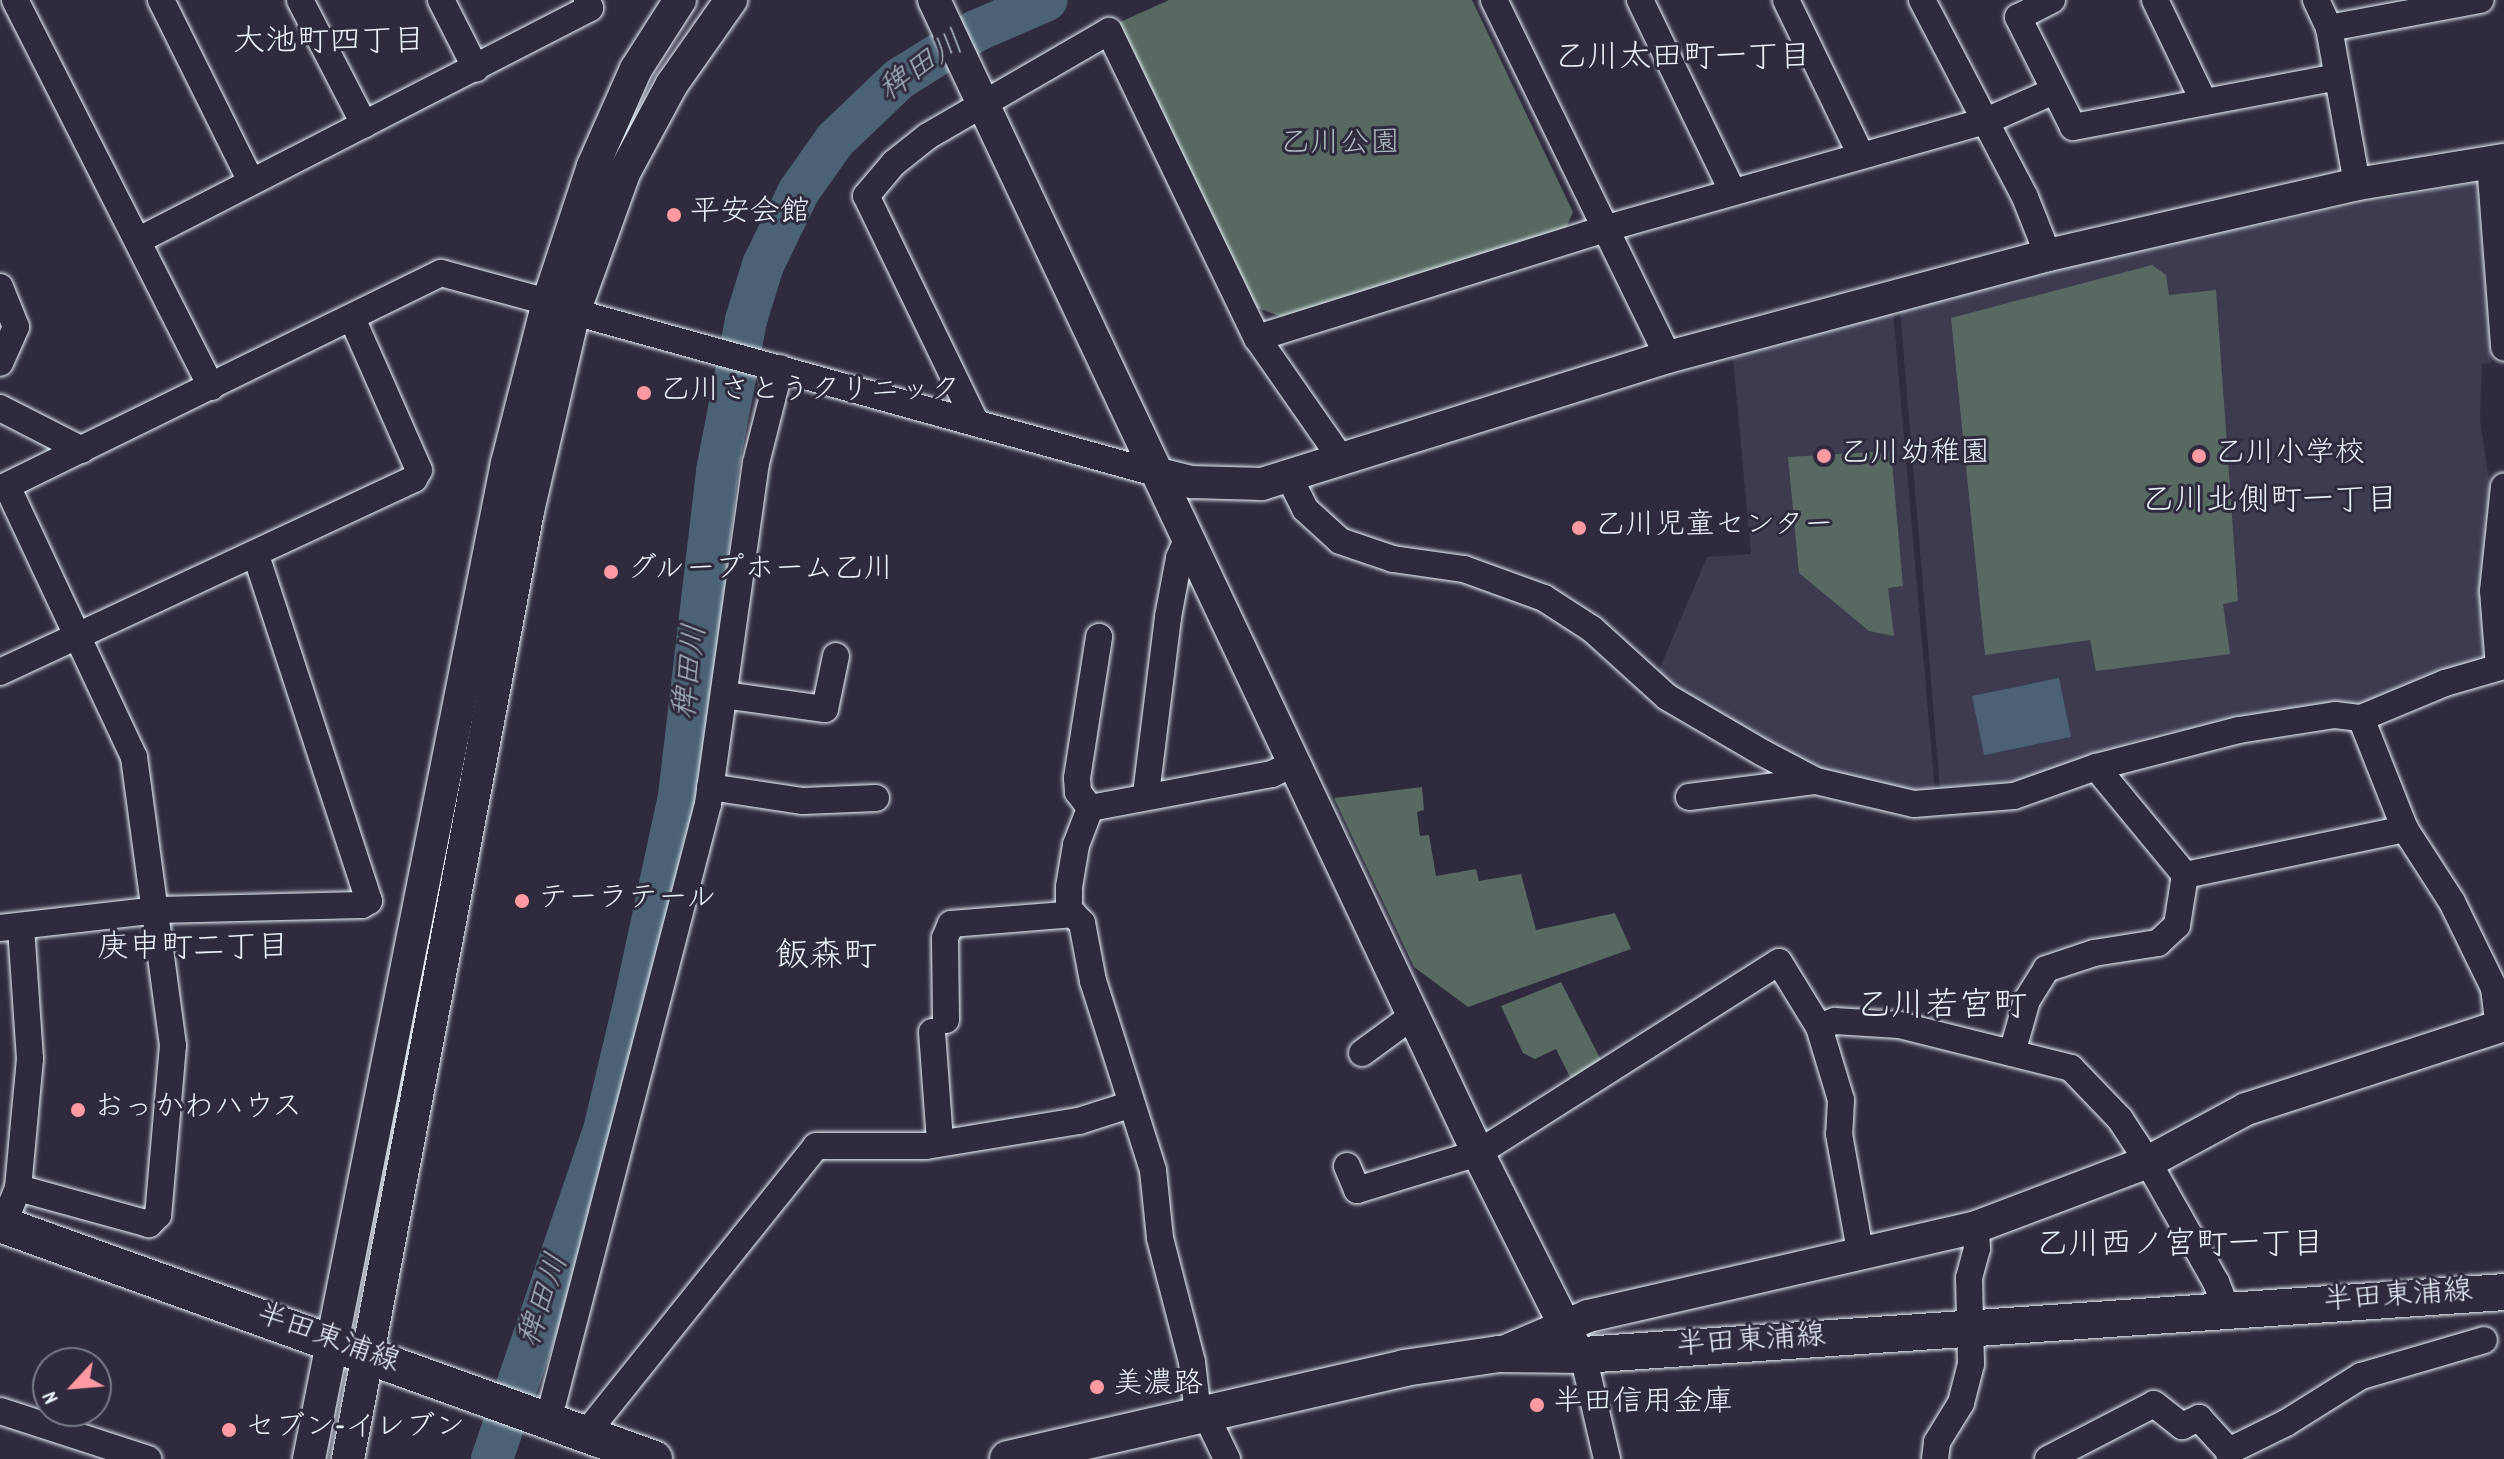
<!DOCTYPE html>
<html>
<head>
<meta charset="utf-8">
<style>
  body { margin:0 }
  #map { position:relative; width:2504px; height:1459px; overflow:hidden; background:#2f2a3d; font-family:Dekko,"Klee One",sans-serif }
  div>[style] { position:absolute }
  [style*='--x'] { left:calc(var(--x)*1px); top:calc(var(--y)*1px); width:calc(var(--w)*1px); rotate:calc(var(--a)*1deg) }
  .built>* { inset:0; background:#3e3b51 }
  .green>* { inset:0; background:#576961 }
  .water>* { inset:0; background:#4b6275 }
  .river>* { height:42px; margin:-21px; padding:0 21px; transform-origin:21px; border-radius:21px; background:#4b6275 }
  .roads { filter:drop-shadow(0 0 2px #e8f1f8) drop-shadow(0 0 2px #e8f1f8) }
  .minor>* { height:26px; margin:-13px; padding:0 13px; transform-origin:13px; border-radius:13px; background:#2f2a3d }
  .tertiary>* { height:32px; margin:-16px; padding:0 16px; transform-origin:16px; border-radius:16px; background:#2f2a3d }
  .secondary>* { height:36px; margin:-18px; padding:0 18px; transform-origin:18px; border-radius:18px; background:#2f2a3d }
  .dots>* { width:22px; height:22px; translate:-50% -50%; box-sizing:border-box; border:4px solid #2f2a3d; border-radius:50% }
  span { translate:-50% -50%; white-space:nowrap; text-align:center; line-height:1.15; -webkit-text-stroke:6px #2f2a3d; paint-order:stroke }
  .park-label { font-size:30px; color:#aebbbc }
  .poi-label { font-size:30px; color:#e8f1f8 }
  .left { translate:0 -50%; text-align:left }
  .street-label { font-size:30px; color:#e8f1f8 }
  .neighbourhood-label { font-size:32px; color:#e8f1f8 }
  .water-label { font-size:32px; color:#a9b8c4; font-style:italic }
  .quarter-label { font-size:34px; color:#e8f1f8 }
  .north { position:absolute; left:32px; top:1347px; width:80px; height:80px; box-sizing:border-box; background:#2f2a3d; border:2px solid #797a88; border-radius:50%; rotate:244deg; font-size:22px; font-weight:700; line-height:32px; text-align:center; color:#e8f1f8 }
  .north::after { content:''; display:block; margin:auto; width:28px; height:36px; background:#ff9aa2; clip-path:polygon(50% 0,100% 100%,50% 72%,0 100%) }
</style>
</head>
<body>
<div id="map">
  <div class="built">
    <i style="clip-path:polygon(2477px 182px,2491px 363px,2482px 364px,2480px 420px,2491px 492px,2490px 663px,2361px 710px,2157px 733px,2027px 780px,1940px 789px,1900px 311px,2144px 247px)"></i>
    <i style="clip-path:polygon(1893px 311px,1935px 791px,1917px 793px,1812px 766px,1760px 743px,1657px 675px,1707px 557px,1751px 554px,1733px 358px)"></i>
  </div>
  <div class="green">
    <i style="clip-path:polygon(1169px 0,1472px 0,1573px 212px,1566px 228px,1282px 317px,1255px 307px,1118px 23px)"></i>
    <i style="clip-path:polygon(2152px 265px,2166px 275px,2169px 295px,2216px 290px,2238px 601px,2223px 604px,2230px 654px,2096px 671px,2090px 640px,1985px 655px,1951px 318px)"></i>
    <i style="clip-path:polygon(1891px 451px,1903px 586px,1888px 588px,1894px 636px,1869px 631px,1799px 573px,1788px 457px)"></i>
    <i style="clip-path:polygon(1422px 787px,1424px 810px,1417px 812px,1420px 836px,1429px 835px,1436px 876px,1476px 869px,1479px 881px,1521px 874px,1536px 930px,1615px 913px,1631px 949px,1468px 1007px,1414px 967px,1334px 798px)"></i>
    <i style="clip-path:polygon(1561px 982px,1601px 1060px,1572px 1081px,1556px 1049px,1535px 1059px,1523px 1053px,1501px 1006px)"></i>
  </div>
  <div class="water">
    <i style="clip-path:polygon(2059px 678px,2071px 737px,1984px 755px,1972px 696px)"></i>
  </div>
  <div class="river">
    <i style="--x:492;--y:1459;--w:348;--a:-71.2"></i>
    <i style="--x:604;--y:1130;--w:134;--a:-76.6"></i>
    <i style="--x:635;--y:1000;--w:209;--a:-77.8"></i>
    <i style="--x:679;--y:796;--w:327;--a:-83.3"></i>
    <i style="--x:717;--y:471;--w:154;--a:-79.1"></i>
    <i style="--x:746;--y:320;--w:58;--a:-72.8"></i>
    <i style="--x:763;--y:265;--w:82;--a:-64.1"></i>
    <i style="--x:799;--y:191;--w:62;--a:-54.8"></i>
    <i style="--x:835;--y:140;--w:88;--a:-43.6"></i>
    <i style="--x:899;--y:79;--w:91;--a:-31.9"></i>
    <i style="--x:976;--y:31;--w:77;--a:-23.6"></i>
  </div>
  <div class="roads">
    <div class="minor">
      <i style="--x:15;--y:0;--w:434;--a:63.1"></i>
      <i style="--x:161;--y:0;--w:202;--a:63.6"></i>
      <i style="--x:300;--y:0;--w:140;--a:62.7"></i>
      <i style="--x:441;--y:0;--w:77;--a:63.1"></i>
      <i style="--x:1494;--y:0;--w:397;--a:64"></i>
      <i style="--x:1640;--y:0;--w:213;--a:64.2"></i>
      <i style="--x:1786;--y:0;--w:172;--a:64.2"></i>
      <i style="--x:1922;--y:0;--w:222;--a:62.4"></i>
      <i style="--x:2025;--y:197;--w:62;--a:68.4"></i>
      <i style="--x:2052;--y:0;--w:38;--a:153"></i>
      <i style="--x:2018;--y:17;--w:123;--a:63.4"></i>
      <i style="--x:2073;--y:127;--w:269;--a:-10.7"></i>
      <i style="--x:2155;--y:0;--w:113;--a:64.3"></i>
      <i style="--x:2316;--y:0;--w:31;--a:65"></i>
      <i style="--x:2329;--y:28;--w:158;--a:79.8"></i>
      <i style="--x:2329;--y:28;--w:154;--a:-10.5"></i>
      <i style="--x:2490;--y:163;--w:185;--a:85.6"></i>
      <i style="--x:139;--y:240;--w:507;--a:-27.22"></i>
      <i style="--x:590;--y:8;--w:9;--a:-111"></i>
      <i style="--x:0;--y:287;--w:43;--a:68.2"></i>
      <i style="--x:16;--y:327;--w:39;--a:114"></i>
      <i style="--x:574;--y:312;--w:607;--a:15.48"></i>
      <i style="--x:1257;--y:338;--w:364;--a:-17.4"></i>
      <i style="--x:1604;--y:229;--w:397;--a:-15.8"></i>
      <i style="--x:1986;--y:121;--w:74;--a:-23.8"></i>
      <i style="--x:0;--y:408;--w:92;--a:27.1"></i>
      <i style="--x:975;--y:421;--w:250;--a:-115.8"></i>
      <i style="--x:866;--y:196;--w:43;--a:-49.7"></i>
      <i style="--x:894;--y:163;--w:43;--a:-38.5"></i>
      <i style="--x:928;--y:136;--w:209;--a:-30.1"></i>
      <i style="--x:1109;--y:31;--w:341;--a:64.3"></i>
      <i style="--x:1257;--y:338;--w:149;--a:55.1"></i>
      <i style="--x:1289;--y:477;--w:36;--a:63"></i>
      <i style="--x:1305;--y:509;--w:47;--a:42.4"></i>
      <i style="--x:1340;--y:541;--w:56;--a:18.8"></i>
      <i style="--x:1393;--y:559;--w:72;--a:8"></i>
      <i style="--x:1464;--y:569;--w:85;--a:19.9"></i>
      <i style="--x:1544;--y:598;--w:57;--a:32.9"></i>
      <i style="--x:1592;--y:629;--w:101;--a:42.2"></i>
      <i style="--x:1667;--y:697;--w:111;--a:30.3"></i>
      <i style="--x:1763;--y:753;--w:60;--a:27.8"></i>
      <i style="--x:1816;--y:781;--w:101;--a:13.2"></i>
      <i style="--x:1914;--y:804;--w:100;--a:-4.6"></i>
      <i style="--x:2014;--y:796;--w:87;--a:-19.5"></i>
      <i style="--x:2096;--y:767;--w:148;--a:-14.5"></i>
      <i style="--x:2239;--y:730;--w:97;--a:-8.9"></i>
      <i style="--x:2335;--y:715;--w:26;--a:7"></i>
      <i style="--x:2361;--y:718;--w:91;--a:-22.6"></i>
      <i style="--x:2445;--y:683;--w:61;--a:-16.1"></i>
      <i style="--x:7;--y:486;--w:299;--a:64.9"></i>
      <i style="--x:134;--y:757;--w:291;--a:82.3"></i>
      <i style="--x:173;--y:1045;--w:171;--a:95"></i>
      <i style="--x:158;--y:1215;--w:13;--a:135"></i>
      <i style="--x:149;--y:1224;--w:136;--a:-164.6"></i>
      <i style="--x:0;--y:489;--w:491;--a:-26.1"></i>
      <i style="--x:441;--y:273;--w:111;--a:15.2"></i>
      <i style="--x:2499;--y:667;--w:76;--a:-94.5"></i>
      <i style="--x:2493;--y:591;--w:105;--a:-84"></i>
      <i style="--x:0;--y:672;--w:457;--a:-25"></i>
      <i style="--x:414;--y:479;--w:10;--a:-61"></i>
      <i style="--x:419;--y:470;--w:166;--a:-113.8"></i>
      <i style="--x:724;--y:695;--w:102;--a:7.9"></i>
      <i style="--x:825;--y:709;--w:54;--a:-78.3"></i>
      <i style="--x:2361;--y:718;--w:119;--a:68.4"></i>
      <i style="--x:2405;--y:829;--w:87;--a:57.2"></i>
      <i style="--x:2452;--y:902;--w:96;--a:64"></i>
      <i style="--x:2494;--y:988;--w:39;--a:83"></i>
      <i style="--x:2096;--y:767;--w:140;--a:50.5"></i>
      <i style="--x:2185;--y:875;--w:225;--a:-11.8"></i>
      <i style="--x:710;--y:787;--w:94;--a:8.6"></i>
      <i style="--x:803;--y:801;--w:73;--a:-2.4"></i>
      <i style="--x:1146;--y:794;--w:178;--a:-82.9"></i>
      <i style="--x:1168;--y:617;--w:60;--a:-79.4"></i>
      <i style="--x:1179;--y:558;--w:24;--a:-66"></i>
      <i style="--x:1689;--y:797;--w:128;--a:-7.2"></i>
      <i style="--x:1090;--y:808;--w:20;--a:-127"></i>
      <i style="--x:1078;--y:792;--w:14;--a:-94"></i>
      <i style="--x:1077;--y:778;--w:143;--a:-81.1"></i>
      <i style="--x:0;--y:928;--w:159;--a:-6.5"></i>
      <i style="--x:158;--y:910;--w:204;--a:-1.4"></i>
      <i style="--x:362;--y:905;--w:8;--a:-30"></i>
      <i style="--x:369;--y:901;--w:363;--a:-108.1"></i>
      <i style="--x:946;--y:1020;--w:82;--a:-90.7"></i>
      <i style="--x:945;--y:938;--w:15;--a:-67"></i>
      <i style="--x:951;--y:924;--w:123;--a:-4.6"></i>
      <i style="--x:1819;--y:1027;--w:17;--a:-21"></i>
      <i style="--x:1835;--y:1021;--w:64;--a:3.6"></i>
      <i style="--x:1899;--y:1025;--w:177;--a:14"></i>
      <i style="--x:2071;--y:1068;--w:71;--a:46.1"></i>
      <i style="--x:2120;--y:1119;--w:51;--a:56.9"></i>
      <i style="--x:2148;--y:1162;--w:138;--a:60.5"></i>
      <i style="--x:2216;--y:1282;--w:31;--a:69"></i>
      <i style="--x:932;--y:1032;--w:110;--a:85.8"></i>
      <i style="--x:1362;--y:1053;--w:64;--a:-36.2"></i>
      <i style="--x:2012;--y:1053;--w:55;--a:-74.2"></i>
      <i style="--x:2027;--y:1000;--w:36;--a:-58"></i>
      <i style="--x:2046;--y:969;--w:51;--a:-18.4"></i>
      <i style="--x:2094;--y:953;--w:65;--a:-8.9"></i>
      <i style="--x:2158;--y:943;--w:26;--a:-43"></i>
      <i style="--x:2177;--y:925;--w:51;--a:-80.9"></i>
      <i style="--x:1347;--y:1166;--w:26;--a:67"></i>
      <i style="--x:1357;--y:1190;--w:127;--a:-17"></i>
      <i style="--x:1478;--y:1153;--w:356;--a:-32.4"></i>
      <i style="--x:1779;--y:962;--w:76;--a:58.4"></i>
      <i style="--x:1819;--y:1027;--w:76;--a:73.2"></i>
      <i style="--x:1841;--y:1100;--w:34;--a:93"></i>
      <i style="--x:1839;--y:1134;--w:119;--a:79.8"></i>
      <i style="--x:3;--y:1225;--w:40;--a:-68"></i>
      <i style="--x:18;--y:1188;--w:130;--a:-84.7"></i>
      <i style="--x:30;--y:1059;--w:133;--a:-93.9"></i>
      <i style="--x:1575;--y:1341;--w:16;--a:60"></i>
      <i style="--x:1583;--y:1355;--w:107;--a:77"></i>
      <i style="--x:553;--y:1402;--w:618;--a:-75.47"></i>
      <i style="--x:708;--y:804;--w:344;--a:-82"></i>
      <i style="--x:756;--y:463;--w:98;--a:-75.8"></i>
      <i style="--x:0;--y:1411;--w:156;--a:18"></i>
      <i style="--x:1205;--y:1413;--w:51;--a:64.4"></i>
      <i style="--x:1198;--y:1414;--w:52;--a:-96.6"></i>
      <i style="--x:1192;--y:1362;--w:128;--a:-104.5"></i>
      <i style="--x:1160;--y:1238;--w:68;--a:-95.9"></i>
      <i style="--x:1153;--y:1170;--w:198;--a:-107.6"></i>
      <i style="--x:1093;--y:981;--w:59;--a:-100.7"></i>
      <i style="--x:1082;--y:923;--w:18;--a:-135"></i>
      <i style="--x:1069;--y:910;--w:23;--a:-90"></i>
      <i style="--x:1069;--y:887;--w:43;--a:-80.5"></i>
      <i style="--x:1076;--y:845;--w:40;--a:-69"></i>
      <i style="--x:1090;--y:808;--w:185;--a:-10.6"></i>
      <i style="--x:1272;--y:774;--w:25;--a:-26"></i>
      <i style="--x:584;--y:1436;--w:371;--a:-51.3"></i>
      <i style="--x:816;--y:1146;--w:110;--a:0"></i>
      <i style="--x:926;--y:1146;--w:155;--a:-9.3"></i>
      <i style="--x:1079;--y:1121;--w:52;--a:-17.7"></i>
      <i style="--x:1935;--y:1459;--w:17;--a:-83"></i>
      <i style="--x:1937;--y:1442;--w:46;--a:-58.4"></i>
      <i style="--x:1961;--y:1403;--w:40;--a:-75.6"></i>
      <i style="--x:1971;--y:1364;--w:86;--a:-91.3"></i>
      <i style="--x:1969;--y:1278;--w:30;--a:-75"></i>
      <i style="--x:1977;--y:1249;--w:22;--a:-93"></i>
      <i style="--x:2048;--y:1459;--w:119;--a:-27.4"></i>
      <i style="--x:2154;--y:1404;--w:36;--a:38"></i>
      <i style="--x:2182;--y:1426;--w:19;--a:-25"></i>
      <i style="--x:2199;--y:1418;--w:45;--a:47.7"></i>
      <i style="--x:2230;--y:1459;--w:8;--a:-97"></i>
      <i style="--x:2229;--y:1451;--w:64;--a:-26.2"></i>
      <i style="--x:2286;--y:1423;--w:89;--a:-32.1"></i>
      <i style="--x:2361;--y:1376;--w:128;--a:-16.3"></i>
    </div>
    <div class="tertiary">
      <i style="--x:934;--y:0;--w:1275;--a:64.74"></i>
      <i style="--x:1478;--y:1153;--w:191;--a:63.3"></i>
      <i style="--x:1159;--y:474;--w:34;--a:14"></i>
      <i style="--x:1192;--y:482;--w:70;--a:1.6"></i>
      <i style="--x:1262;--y:484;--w:425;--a:-17.4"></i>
      <i style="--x:1668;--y:357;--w:393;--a:-15"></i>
      <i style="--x:2048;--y:255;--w:317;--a:-12.9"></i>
      <i style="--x:2357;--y:184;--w:149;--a:-9.3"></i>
      <i style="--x:1499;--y:1354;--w:97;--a:-23.1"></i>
      <i style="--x:1588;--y:1316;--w:398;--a:-12.9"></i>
      <i style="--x:1976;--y:1227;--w:184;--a:-20.7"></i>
      <i style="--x:2148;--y:1162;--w:111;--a:-28.4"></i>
      <i style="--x:2246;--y:1109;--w:271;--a:-18"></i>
      <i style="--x:309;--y:1459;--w:1015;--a:-78.76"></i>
      <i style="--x:507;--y:463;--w:166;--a:-75.7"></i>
      <i style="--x:548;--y:302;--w:143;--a:-71.7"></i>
      <i style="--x:593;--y:166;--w:106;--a:-66.1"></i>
      <i style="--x:636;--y:69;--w:82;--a:-57.5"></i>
      <i style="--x:348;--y:1459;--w:965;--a:-79.25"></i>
      <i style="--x:528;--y:511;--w:204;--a:-77"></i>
      <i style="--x:574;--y:312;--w:148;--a:-70.2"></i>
      <i style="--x:624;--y:173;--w:101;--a:-61.7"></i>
      <i style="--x:672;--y:84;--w:103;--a:-54.9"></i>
    </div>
    <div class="secondary">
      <i style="--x:0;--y:1224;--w:695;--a:19.76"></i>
      <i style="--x:1008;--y:1459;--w:406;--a:-12.9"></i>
      <i style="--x:1404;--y:1368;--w:96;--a:-8.4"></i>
      <i style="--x:1499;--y:1354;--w:84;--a:0.7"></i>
      <i style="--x:1583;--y:1355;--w:923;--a:-3.91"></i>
    </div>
  </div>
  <div class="dots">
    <i style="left:674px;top:215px;background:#ff9aa2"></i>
    <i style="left:644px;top:393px;background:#ff9aa2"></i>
    <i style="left:1824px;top:456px;background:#ff9aa2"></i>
    <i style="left:2199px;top:456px;background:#ff9aa2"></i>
    <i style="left:1579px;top:528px;background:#ff9aa2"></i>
    <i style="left:611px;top:572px;background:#ff9aa2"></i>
    <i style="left:522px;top:901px;background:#ff9aa2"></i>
    <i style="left:78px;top:1110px;background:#ff9aa2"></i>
    <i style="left:1097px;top:1387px;background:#ff9aa2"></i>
    <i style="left:1537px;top:1405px;background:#ff9aa2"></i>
    <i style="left:229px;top:1430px;background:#ff9aa2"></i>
  </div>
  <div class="park-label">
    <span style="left:1340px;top:146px">乙川公園</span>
  </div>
  <div class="poi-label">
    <span class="left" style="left:690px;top:215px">平安会館</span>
    <span class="left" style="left:660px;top:393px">乙川さとうクリニック</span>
    <span class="left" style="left:1840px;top:456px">乙川幼稚園</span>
    <span class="left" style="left:2215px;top:456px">乙川小学校</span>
    <span class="left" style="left:1595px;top:528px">乙川児童センター</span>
    <span class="left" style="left:627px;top:572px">グループホーム乙川</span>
    <span class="left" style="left:538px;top:901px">テーラテール</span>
    <span class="left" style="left:94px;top:1110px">おっかわハウス</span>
    <span class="left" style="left:1113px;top:1387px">美濃路</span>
    <span class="left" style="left:1553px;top:1405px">半田信用金庫</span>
    <span class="left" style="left:245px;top:1430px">セブン-イレブン</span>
  </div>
  <div class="street-label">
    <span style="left:2398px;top:1299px;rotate:-4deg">半田東浦線</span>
    <span style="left:327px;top:1341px;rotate:20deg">半田東浦線</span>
    <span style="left:1751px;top:1344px;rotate:-4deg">半田東浦線</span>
  </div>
  <div class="neighbourhood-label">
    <span style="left:329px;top:44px">大池町四丁目</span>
    <span style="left:1683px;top:60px">乙川太田町一丁目</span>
    <span style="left:2270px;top:503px">乙川北側町一丁目</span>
    <span style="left:193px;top:950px">庚申町二丁目</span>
    <span style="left:2180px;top:1247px">乙川西ノ宮町一丁目</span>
  </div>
  <div class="water-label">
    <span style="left:923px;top:69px;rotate:-35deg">稗田川</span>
    <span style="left:693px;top:672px;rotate:-83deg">稗田川</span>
    <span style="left:546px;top:1301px;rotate:-71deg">稗田川</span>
  </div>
  <div class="quarter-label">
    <span style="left:826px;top:959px">飯森町</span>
    <span style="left:1942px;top:1009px">乙川若宮町</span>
  </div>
  <div class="north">N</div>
</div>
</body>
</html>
